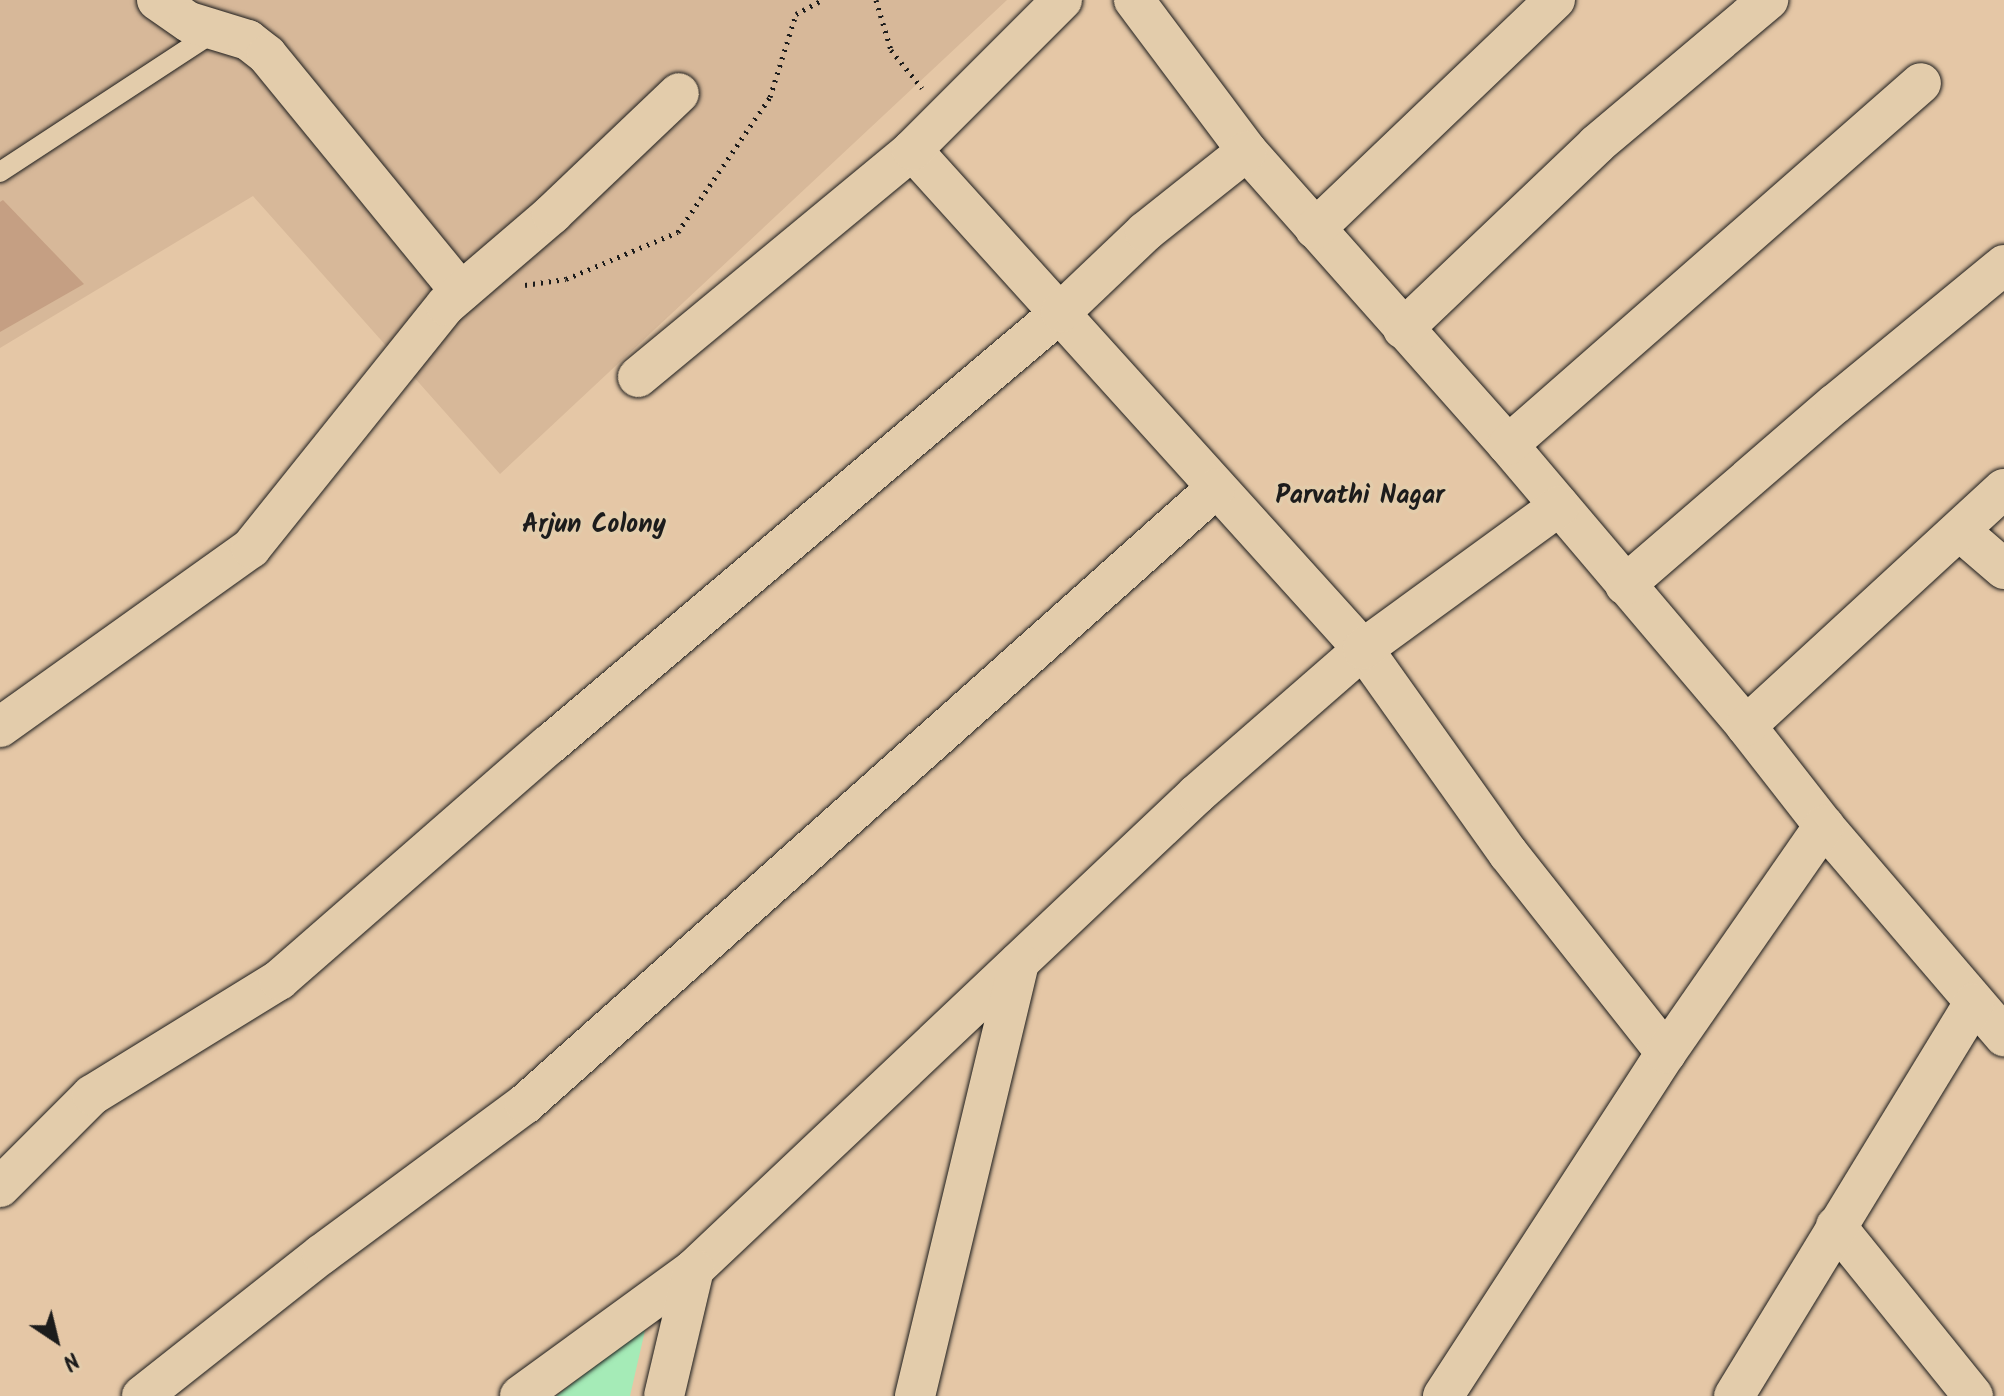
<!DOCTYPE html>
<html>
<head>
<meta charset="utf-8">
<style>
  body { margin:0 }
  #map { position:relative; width:2004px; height:1396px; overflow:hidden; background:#e5c7a6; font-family:Kalam,sans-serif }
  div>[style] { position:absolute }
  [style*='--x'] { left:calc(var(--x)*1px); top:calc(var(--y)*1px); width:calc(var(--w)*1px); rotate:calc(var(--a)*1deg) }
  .built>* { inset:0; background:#d7b899 }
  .green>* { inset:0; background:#a5ebb7 }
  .building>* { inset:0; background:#c59f83 }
  .path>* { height:5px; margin-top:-2.5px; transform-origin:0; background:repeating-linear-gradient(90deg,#1c1c1c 0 2px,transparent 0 8px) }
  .roads { filter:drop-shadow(0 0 2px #1c1c1c) drop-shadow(0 0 2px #1c1c1c) }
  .lane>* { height:20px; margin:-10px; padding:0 10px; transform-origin:10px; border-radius:10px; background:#e3ccab }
  .street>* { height:40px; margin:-20px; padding:0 20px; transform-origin:20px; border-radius:20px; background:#e3ccab }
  span { translate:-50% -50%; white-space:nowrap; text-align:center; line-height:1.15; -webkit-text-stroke:7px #e3ccab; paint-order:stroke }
  .neighbourhood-label { font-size:26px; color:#1c1c1c; font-weight:700 }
  .north { position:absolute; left:16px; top:1300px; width:80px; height:80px; -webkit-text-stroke:6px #e3ccab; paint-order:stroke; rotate:145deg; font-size:22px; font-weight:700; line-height:32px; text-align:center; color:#1c1c1c }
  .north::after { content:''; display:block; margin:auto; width:28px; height:36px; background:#1c1c1c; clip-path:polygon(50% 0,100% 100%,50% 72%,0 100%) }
</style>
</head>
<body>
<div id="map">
  <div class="built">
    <i style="clip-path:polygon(0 0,1007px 0,500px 474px,253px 196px,0 348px)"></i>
  </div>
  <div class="green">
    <i style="clip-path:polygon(646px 1326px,630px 1396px,556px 1396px)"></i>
  </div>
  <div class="building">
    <i style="clip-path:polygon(3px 200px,84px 284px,0 332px,0 202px)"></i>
  </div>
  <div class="path">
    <i style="--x:876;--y:0;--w:52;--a:73.3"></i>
    <i style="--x:891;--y:50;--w:49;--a:50.8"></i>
    <i style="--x:525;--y:285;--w:41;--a:-8.3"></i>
    <i style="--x:566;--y:279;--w:121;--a:-22.8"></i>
    <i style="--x:678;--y:232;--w:163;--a:-55.7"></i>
    <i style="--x:770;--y:97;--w:87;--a:-72.6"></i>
    <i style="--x:796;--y:14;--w:30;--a:-28"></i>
  </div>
  <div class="roads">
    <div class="lane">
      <i style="--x:0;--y:172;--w:259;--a:-33.2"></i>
    </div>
    <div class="street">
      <i style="--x:157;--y:0;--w:39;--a:35"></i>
      <i style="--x:189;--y:22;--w:62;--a:17"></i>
      <i style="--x:248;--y:40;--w:24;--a:38"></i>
      <i style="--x:267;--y:55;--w:306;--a:50.7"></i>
      <i style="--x:1134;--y:0;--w:189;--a:53.2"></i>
      <i style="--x:1247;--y:151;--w:393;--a:48.4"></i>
      <i style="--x:1508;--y:445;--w:368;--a:49.7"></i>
      <i style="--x:1746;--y:726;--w:127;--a:52"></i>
      <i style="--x:1824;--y:826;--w:277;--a:49.4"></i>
      <i style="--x:912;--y:150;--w:673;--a:47.89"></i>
      <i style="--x:1363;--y:649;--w:250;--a:54.6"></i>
      <i style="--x:1508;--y:853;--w:255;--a:51.7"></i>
      <i style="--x:1315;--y:229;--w:332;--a:-43.7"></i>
      <i style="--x:1403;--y:329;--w:268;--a:-43.6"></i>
      <i style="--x:1597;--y:144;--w:224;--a:-40.1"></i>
      <i style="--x:638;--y:377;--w:356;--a:-39.6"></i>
      <i style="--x:912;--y:150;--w:212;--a:-45"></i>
      <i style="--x:1508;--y:445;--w:549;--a:-41.23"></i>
      <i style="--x:1960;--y:531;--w:58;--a:40.8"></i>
      <i style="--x:1625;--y:585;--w:277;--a:-40.8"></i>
      <i style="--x:1835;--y:404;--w:219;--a:-39.4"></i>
      <i style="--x:1746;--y:726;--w:350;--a:-42.6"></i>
      <i style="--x:0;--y:727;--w:308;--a:-35.5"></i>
      <i style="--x:251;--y:548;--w:312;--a:-51.3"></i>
      <i style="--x:446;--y:305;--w:140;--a:-40.6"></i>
      <i style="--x:552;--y:214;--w:175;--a:-43.6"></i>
      <i style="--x:0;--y:1187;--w:130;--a:-45"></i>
      <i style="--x:92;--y:1095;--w:220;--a:-31.6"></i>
      <i style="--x:279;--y:980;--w:359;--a:-41.1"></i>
      <i style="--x:550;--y:744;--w:669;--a:-40.21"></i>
      <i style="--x:1061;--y:312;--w:116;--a:-43.6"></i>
      <i style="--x:1145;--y:232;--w:130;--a:-38.5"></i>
      <i style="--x:1836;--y:1226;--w:218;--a:51.1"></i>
      <i style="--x:142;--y:1396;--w:229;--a:-38.3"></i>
      <i style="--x:322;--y:1254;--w:252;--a:-36.5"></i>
      <i style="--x:525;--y:1104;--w:924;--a:-41.71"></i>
      <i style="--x:520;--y:1396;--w:215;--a:-36.1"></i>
      <i style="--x:694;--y:1269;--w:692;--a:-43.36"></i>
      <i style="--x:1197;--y:794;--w:220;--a:-41.1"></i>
      <i style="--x:1363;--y:649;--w:243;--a:-36.1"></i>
      <i style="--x:664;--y:1396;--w:130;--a:-76.7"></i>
      <i style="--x:915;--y:1396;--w:446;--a:-76.5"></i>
      <i style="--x:1443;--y:1396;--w:409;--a:-57"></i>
      <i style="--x:1666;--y:1053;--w:277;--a:-55.2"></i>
      <i style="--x:1734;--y:1396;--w:460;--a:-58.6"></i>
    </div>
  </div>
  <div class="neighbourhood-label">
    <span style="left:1360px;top:497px">Parvathi Nagar</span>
    <span style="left:594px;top:526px">Arjun Colony</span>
  </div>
  <div class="north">N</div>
</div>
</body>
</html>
